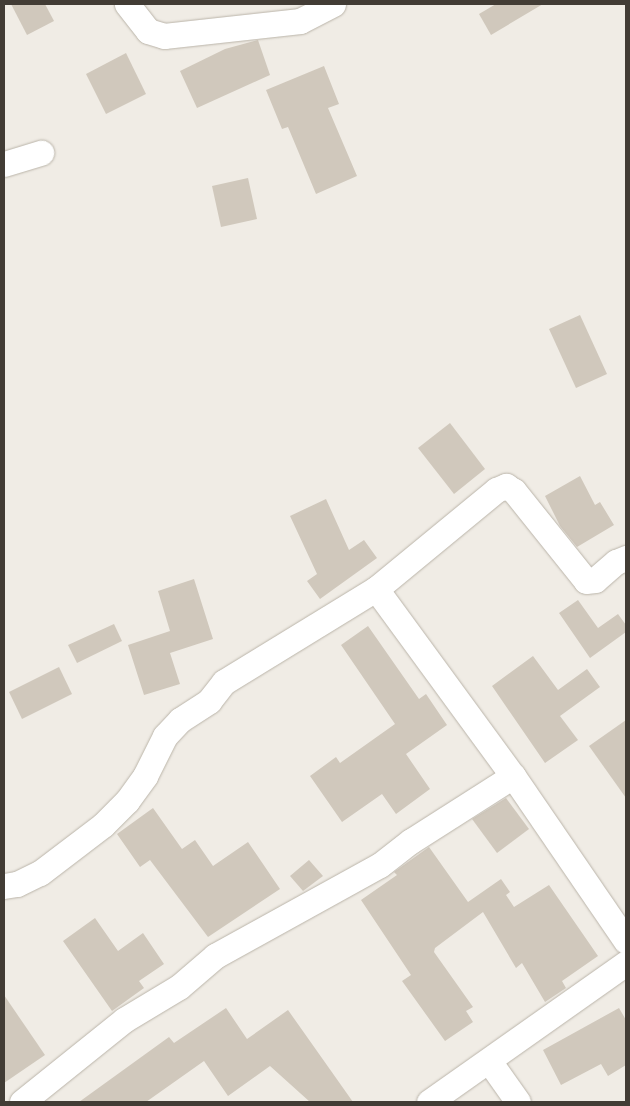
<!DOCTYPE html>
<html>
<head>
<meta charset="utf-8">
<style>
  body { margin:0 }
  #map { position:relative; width:630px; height:1106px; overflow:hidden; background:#f0ece5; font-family:"Source Sans 3",sans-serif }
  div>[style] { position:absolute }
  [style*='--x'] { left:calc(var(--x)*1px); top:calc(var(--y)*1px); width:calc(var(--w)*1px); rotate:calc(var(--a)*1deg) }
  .building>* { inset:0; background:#d0c8bc }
  .roads { filter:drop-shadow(0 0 1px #bab4a9) drop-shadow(0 0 1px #bab4a9) }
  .minor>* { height:25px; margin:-12.5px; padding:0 12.5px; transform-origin:12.5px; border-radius:12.5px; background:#fff }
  span { translate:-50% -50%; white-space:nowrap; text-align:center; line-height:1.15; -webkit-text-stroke:4.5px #fff; paint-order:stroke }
  .frame { position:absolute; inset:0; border:5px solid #423c35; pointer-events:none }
</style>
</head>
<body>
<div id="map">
  <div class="building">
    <i style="clip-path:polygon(11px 4px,45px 4px,54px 21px,27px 35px)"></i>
    <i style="clip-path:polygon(496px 4px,543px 4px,491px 35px,479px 14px)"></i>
    <i style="clip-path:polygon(258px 40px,270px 75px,197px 108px,180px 71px,225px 49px)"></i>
    <i style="clip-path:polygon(126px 53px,146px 94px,106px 114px,86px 74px)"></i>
    <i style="clip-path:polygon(324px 66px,339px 104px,328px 108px,357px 176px,316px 194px,288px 127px,282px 129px,266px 90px)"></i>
    <i style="clip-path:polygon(248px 178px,257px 219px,221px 227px,212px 186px)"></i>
    <i style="clip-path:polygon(580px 315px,607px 374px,576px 388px,549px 329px)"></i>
    <i style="clip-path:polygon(450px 423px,485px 469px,454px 494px,418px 448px)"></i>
    <i style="clip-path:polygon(580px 476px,595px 505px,600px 502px,614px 525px,577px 547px,560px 526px,545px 496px)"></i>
    <i style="clip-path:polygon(326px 499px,349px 550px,364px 540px,377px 558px,320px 599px,307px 581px,317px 574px,290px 516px)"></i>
    <i style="clip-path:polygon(194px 579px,213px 639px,170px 653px,180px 684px,144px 695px,128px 645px,170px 631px,158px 591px)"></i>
    <i style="clip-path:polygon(578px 600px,598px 628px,618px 614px,626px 625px,626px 632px,590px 658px,559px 613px)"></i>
    <i style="clip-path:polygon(114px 624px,122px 641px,77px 663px,68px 645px)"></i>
    <i style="clip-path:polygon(368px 626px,419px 699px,426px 694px,447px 725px,406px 754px,430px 789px,396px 814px,382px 794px,342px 822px,310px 776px,336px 757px,340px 763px,395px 724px,341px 645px)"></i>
    <i style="clip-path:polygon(533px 656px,558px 690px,587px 669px,600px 687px,560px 716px,578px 740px,545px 763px,492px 686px)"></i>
    <i style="clip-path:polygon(59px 667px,72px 694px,22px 719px,9px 692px)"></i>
    <i style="clip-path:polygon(626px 720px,626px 798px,589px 746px)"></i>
    <i style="clip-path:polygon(506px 798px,529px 829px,497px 853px,472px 819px)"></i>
    <i style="clip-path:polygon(153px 808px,182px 849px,195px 840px,213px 866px,248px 842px,280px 889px,208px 937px,150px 860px,140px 867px,117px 834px)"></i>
    <i style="clip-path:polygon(429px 847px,468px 902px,501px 879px,510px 892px,506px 895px,514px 907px,549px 885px,598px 956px,562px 981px,566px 988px,545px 1002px,522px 963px,516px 968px,483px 912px,435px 948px,434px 952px,473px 1007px,466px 1011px,473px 1022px,445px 1041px,402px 981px,411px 975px,361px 900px,397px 875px,394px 872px)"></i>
    <i style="clip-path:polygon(309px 860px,323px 876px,303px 891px,290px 876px)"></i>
    <i style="clip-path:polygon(95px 918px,118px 951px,143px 933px,164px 964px,139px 981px,144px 988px,112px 1011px,63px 941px)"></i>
    <i style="clip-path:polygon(4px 995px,45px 1055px,4px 1083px)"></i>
    <i style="clip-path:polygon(226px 1008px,247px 1039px,288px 1010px,353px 1102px,310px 1102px,270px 1066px,228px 1096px,204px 1061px,146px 1102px,79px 1102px,169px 1037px,174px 1043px)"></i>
    <i style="clip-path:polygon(619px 1008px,626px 1020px,626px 1065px,608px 1076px,601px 1064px,561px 1085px,543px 1050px)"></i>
  </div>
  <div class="roads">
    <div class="minor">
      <i style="--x:127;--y:4;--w:34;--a:52"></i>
      <i style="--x:148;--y:31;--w:17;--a:17"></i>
      <i style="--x:164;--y:36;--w:137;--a:-6.3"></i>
      <i style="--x:300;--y:21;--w:37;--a:-27"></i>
      <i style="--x:4;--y:164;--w:39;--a:-17"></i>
      <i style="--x:376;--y:589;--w:232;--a:53.8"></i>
      <i style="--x:513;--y:776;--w:200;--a:55.6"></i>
      <i style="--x:4;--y:886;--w:13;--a:-9"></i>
      <i style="--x:17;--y:884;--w:25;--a:-26"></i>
      <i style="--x:40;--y:873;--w:79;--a:-37.3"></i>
      <i style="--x:103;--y:825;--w:34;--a:-45"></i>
      <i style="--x:127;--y:801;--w:31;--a:-54"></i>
      <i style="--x:145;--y:776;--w:45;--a:-63.4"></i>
      <i style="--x:165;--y:736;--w:22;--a:-47"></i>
      <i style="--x:180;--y:720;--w:35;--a:-33"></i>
      <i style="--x:209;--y:701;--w:24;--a:-52"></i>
      <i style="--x:224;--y:682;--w:178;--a:-31.5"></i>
      <i style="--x:376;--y:589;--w:156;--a:-39.5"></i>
      <i style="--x:496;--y:490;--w:11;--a:-22"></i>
      <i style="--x:506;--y:486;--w:9;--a:32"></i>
      <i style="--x:514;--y:491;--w:115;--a:51.3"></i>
      <i style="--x:586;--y:581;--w:9;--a:-6"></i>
      <i style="--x:595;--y:580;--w:28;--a:-41"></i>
      <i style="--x:616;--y:562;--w:11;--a:-22"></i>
      <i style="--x:489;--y:1061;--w:50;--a:54.7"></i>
      <i style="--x:22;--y:1102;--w:131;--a:-38.8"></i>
      <i style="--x:124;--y:1020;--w:64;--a:-31"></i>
      <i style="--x:179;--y:987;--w:48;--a:-40.7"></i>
      <i style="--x:215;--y:956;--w:188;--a:-28.9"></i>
      <i style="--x:380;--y:865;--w:39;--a:-38"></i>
      <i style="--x:411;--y:841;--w:121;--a:-32.5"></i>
      <i style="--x:429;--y:1102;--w:241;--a:-35.2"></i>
    </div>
  </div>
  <div class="frame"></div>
</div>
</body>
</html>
